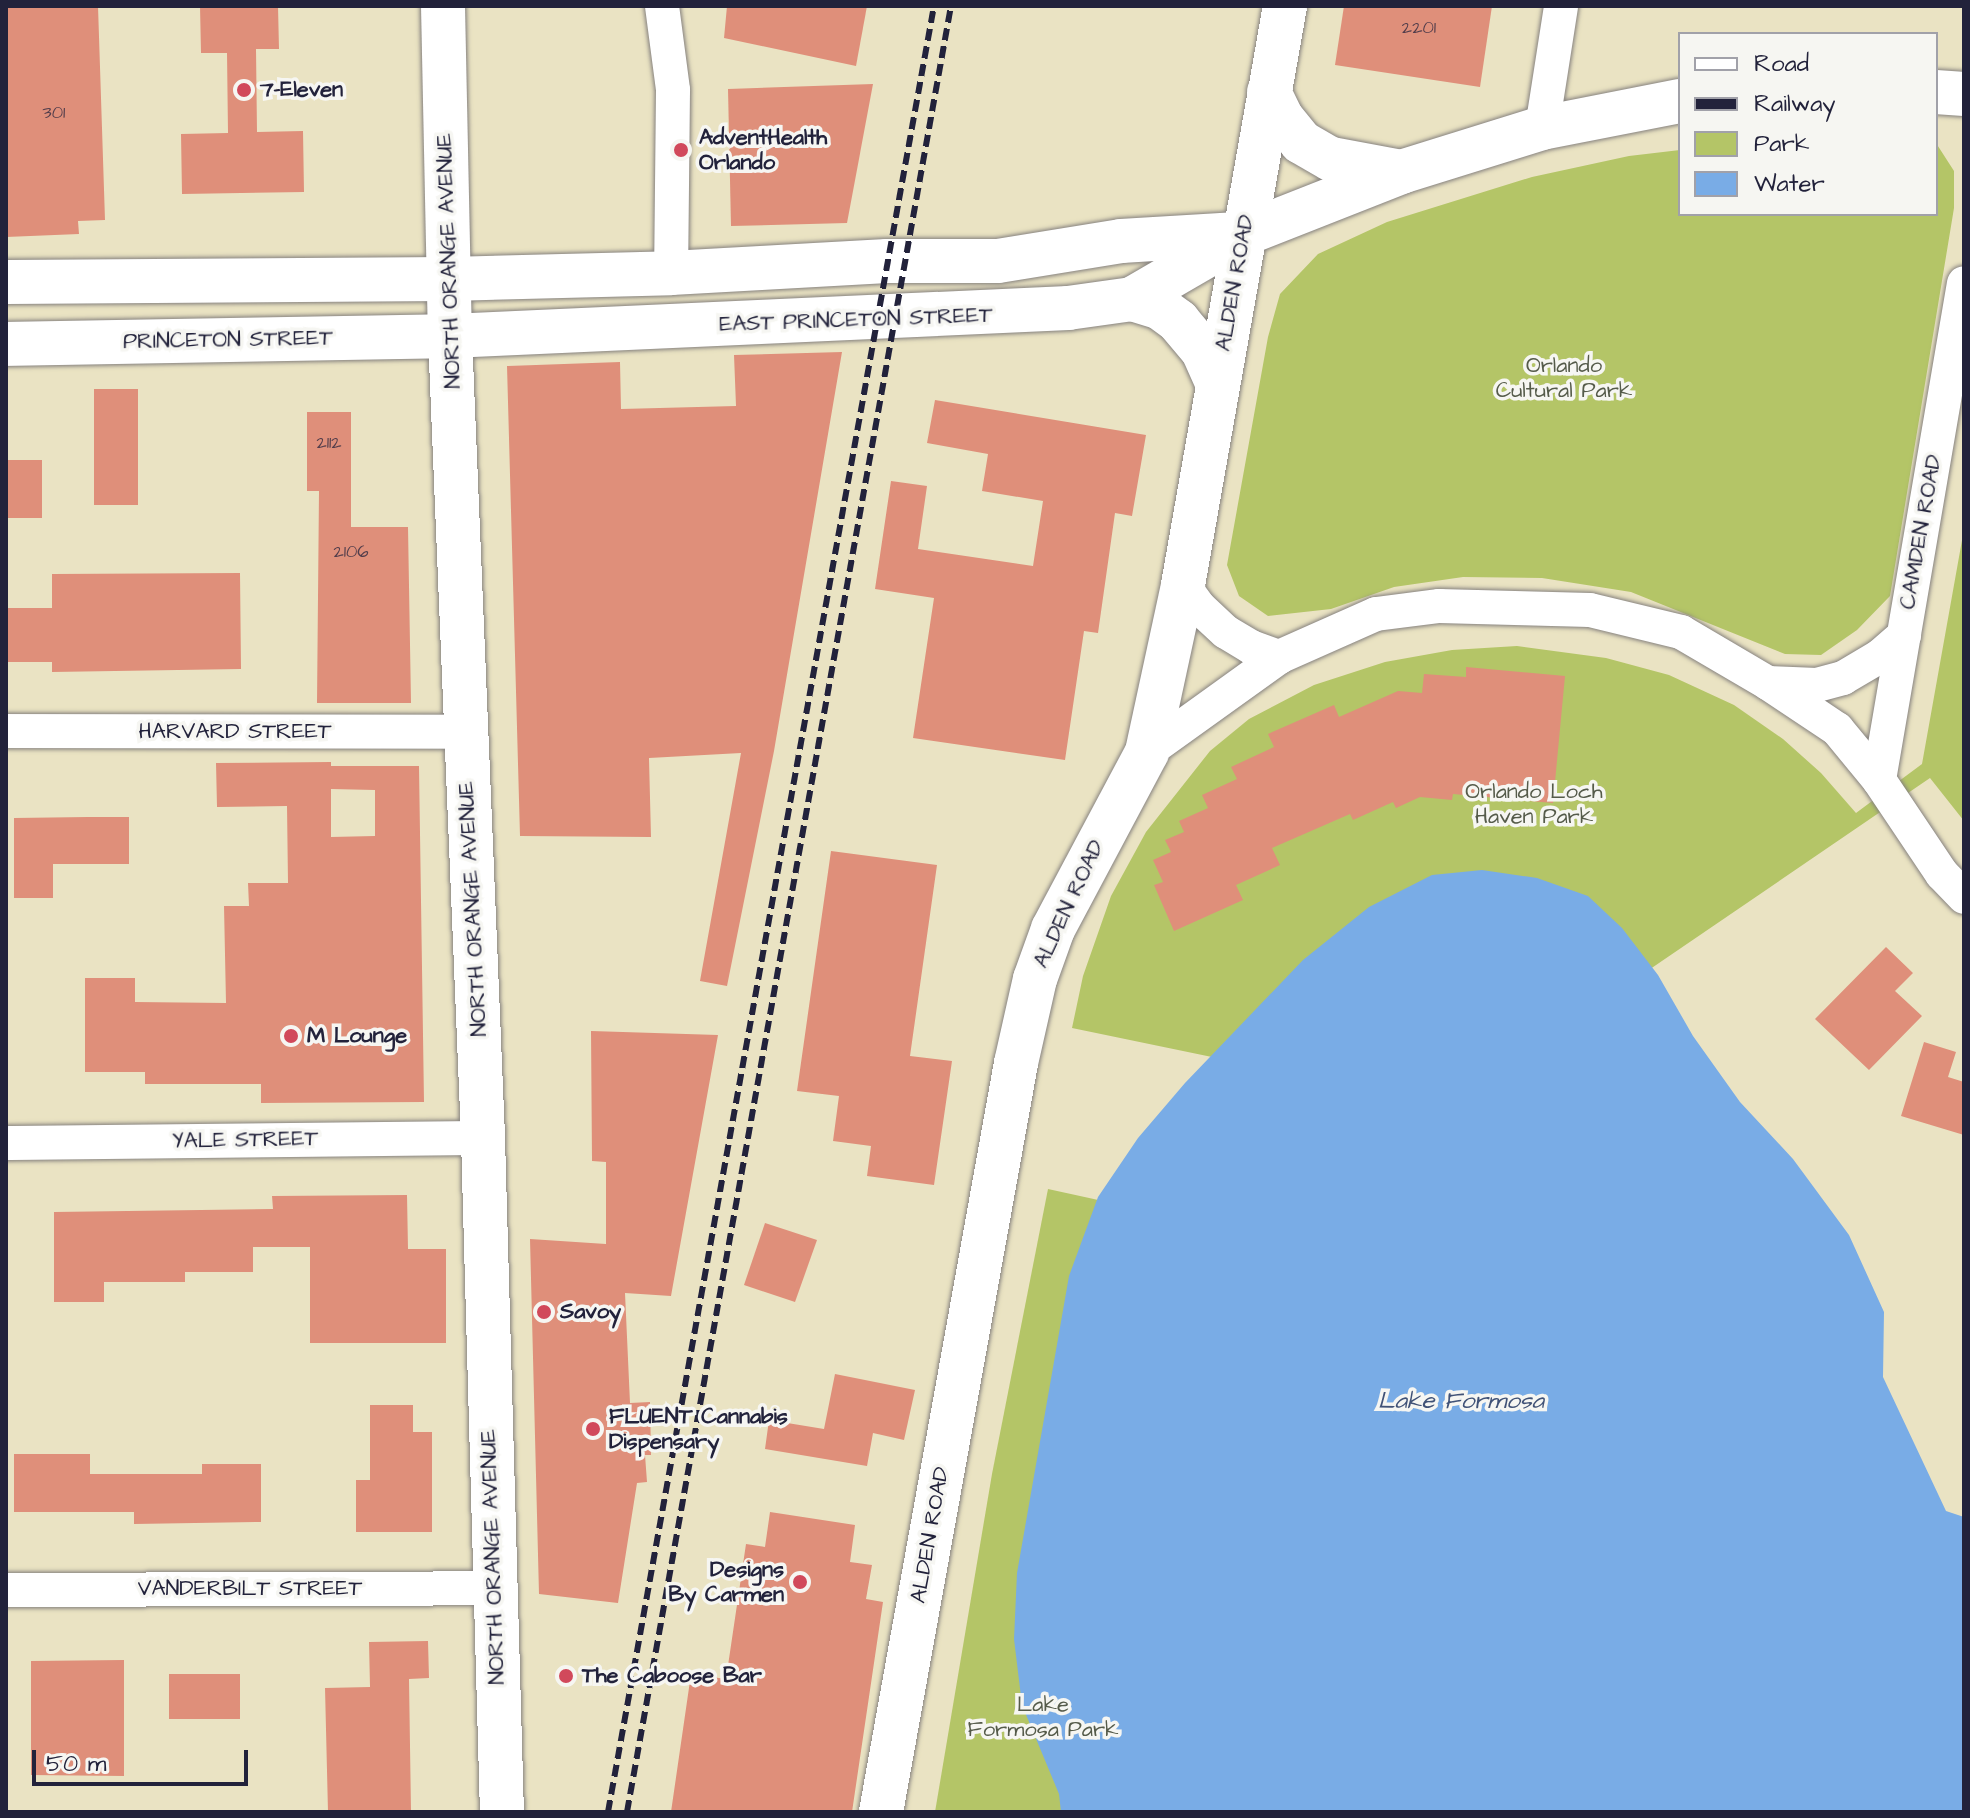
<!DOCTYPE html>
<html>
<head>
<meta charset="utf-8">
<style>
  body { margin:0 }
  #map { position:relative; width:1970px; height:1818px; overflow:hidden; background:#eae3c3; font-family:"Architects Daughter",sans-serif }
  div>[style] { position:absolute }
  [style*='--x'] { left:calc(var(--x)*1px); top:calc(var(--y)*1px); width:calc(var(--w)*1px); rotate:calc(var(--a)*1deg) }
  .green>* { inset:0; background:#b4c567 }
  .water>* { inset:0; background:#79ace6 }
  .building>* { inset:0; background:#df8f7a }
  .roads { filter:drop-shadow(0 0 2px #86827f) drop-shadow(0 0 2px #86827f) }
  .minor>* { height:34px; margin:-17px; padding:0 17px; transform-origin:17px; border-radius:17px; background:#fff }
  .tertiary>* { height:44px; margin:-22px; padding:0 22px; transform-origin:22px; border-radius:22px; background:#fff }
  .secondary>* { height:44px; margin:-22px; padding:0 22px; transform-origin:22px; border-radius:22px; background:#fff }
  .primary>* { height:44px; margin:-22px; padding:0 22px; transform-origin:22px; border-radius:22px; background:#fff }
  .rail>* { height:6px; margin-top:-3px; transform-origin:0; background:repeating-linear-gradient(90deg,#22223b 0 12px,transparent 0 18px) }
  .dots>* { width:22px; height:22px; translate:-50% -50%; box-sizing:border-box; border:4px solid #f6f6f2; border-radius:50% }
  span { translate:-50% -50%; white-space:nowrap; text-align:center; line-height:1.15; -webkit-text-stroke:7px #f6f6f2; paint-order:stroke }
  .number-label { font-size:18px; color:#513d4b }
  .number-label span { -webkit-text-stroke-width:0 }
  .poi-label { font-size:22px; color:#22223b; font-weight:700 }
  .left { translate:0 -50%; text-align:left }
  .right { translate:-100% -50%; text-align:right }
  .street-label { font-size:22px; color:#22223b }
  .park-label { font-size:22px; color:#555b4a }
  .water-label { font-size:24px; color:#405277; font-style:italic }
  .frame { position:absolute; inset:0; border:8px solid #22223b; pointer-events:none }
  .legend { position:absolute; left:1678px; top:32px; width:260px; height:184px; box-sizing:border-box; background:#f6f6f2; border:2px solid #a1a1a9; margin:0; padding:10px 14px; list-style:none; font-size:24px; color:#22223b }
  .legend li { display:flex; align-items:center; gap:16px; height:40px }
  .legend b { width:40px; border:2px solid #a1a1a9 }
  .scale { position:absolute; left:32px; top:1750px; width:216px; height:36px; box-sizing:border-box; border:4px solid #22223b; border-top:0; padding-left:10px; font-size:24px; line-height:28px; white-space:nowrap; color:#22223b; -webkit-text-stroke:6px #f6f6f2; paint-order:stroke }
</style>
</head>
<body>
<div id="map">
  <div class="green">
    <i style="clip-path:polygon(1936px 143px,1954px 171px,1954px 208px,1890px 596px,1857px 630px,1821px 655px,1785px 654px,1631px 592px,1542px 578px,1463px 577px,1394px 587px,1331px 609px,1268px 616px,1239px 596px,1227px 565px,1268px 337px,1280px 294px,1318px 254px,1387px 222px,1532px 177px,1629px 156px,1680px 150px,1680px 214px,1936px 214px)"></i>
    <i style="clip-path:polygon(1964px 529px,1964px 821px,1930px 778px,1615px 993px,1265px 1068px,1072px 1028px,1083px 976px,1111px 896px,1146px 832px,1210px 751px,1249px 719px,1314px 685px,1385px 662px,1452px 650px,1517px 646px,1606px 658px,1669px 675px,1734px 705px,1783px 739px,1821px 773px,1856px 813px,1922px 764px)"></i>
    <i style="clip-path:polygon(1048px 1189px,1176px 1217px,1158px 1812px,935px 1812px,992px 1474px)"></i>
  </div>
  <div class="water">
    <i style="clip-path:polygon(1482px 870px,1537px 878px,1588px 896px,1622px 928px,1658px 975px,1693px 1036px,1740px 1102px,1793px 1159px,1849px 1235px,1884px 1312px,1883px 1377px,1946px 1511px,1964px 1517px,1964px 1812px,1061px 1812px,1059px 1794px,1022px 1705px,1014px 1639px,1017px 1573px,1069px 1276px,1098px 1197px,1138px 1138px,1185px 1083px,1303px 960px,1369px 907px,1432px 875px)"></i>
  </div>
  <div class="building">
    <i style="clip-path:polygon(6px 6px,98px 6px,105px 220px,78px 221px,79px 234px,6px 237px)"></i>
    <i style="clip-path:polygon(200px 6px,278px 6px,279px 49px,256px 49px,257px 132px,303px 131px,304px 192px,182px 194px,181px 134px,228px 133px,227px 53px,201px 53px)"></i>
    <i style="clip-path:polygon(727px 6px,867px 6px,856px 66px,724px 38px)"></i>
    <i style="clip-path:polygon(1344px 6px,1492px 6px,1480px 87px,1335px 65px)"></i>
    <i style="clip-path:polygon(873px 84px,847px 223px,731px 226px,728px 89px)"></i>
    <i style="clip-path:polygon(842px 352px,774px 751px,727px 986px,700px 981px,741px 753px,649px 758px,651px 837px,520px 836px,507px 366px,620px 362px,621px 409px,736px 406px,734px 355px)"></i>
    <i style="clip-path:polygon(94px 389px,138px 389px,138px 505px,94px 505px)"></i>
    <i style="clip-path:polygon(935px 400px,1146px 435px,1132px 516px,1115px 513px,1098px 633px,1084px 631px,1065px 760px,913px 738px,934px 598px,875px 589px,891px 481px,927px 486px,918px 549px,1033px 566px,1043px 501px,982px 491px,988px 454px,927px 443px)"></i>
    <i style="clip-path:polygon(307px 412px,351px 412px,351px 527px,408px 527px,411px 703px,317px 703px,319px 491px,307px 491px)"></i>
    <i style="clip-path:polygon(6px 460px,42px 460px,42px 518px,6px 518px)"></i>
    <i style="clip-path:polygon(240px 573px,241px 669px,52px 672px,52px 662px,6px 662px,6px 608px,52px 608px,52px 574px)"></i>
    <i style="clip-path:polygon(1466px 667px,1565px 676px,1553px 803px,1453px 794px,1452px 800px,1420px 797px,1396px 808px,1393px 802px,1353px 820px,1350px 814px,1272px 848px,1280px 865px,1236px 885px,1243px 900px,1174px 931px,1154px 885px,1163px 882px,1153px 860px,1171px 852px,1165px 840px,1184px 832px,1179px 821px,1208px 808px,1202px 795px,1237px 779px,1231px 767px,1274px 747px,1268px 734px,1334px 705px,1339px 717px,1398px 691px,1422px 693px,1424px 674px,1466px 677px)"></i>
    <i style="clip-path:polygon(evenodd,331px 762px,331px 766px,419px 766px,424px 1102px,261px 1103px,261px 1084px,145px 1084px,145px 1072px,85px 1072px,85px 978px,135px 978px,135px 1002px,226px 1003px,224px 906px,249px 906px,248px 883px,288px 883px,287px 806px,217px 807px,216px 763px,331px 762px,331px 789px,375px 790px,375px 836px,331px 837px,331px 789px)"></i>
    <i style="clip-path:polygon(88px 817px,129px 817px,129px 864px,53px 864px,53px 898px,14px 898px,14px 818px)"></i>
    <i style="clip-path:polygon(831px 851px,937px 865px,910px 1056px,952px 1061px,934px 1185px,867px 1176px,871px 1146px,833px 1141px,839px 1096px,797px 1091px)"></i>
    <i style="clip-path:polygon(1886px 947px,1913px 973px,1895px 991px,1922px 1016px,1869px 1070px,1815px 1019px)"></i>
    <i style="clip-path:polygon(591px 1031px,718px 1035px,671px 1296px,625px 1293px,630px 1403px,650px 1402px,651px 1455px,645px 1455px,647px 1482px,637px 1483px,618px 1603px,539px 1594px,530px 1239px,606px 1244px,606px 1162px,592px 1161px)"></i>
    <i style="clip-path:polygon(1924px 1042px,1956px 1052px,1948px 1077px,1964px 1082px,1964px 1135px,1901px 1116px)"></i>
    <i style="clip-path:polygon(407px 1195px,408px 1249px,446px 1249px,446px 1343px,310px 1343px,310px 1247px,253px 1247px,253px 1272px,185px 1272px,185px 1282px,104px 1282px,104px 1302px,54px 1302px,54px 1212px,273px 1209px,272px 1196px)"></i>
    <i style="clip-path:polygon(765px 1223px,817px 1240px,795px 1302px,744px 1285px)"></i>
    <i style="clip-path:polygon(835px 1374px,915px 1390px,904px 1440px,873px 1433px,867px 1466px,765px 1449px,769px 1420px,824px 1429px)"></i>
    <i style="clip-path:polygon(370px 1405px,413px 1405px,413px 1432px,432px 1432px,432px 1532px,356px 1532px,356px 1480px,370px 1480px)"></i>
    <i style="clip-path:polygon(14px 1454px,90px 1454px,90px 1474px,202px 1474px,202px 1464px,261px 1464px,261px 1522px,134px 1524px,134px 1512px,14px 1512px)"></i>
    <i style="clip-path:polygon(770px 1512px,855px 1525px,850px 1562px,872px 1565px,866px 1599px,883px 1602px,852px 1812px,671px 1812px,691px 1674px,726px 1679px,746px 1544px,765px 1547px)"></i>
    <i style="clip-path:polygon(428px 1641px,429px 1678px,409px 1679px,411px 1812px,328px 1812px,325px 1688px,370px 1687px,369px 1642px)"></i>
    <i style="clip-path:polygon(124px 1660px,124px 1776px,31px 1775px,31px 1661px)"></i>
    <i style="clip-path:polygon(169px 1674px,240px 1674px,240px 1719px,169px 1719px)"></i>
  </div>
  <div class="roads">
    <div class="minor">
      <i style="--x:662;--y:6;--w:85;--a:82.5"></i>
      <i style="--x:673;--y:90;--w:183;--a:90.6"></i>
      <i style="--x:1542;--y:128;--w:123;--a:-81.1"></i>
      <i style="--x:1183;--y:585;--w:29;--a:54"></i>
      <i style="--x:1200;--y:608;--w:35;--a:43"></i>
      <i style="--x:1226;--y:632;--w:29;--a:31"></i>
      <i style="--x:1251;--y:647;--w:30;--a:20"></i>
      <i style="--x:1768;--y:683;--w:49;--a:2.3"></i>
      <i style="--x:1817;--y:685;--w:27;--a:-15"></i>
      <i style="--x:1843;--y:678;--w:43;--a:-30.7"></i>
      <i style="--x:1880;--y:656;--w:32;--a:-41"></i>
      <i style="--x:6;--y:731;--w:459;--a:0.1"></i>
      <i style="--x:1147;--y:752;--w:163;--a:-35.7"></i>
      <i style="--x:1279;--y:657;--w:106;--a:-23.9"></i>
      <i style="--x:1376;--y:614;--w:64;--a:-7.2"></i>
      <i style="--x:1439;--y:606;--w:151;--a:1.5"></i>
      <i style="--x:1590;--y:610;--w:94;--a:13.6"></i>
      <i style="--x:1681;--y:632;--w:101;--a:30.4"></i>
      <i style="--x:1768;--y:683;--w:83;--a:33.7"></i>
      <i style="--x:1837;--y:729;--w:66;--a:50.5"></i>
      <i style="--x:1879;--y:780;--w:113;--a:56.2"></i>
      <i style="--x:1942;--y:874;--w:32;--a:46"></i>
      <i style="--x:1879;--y:780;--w:504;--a:-80.29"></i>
      <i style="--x:6;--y:1143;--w:477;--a:-0.6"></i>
      <i style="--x:6;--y:1590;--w:487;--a:-0.2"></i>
    </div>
    <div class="tertiary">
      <i style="--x:1269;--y:92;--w:28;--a:64"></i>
      <i style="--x:1281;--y:117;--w:32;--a:51"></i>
      <i style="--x:1301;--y:142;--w:34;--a:30"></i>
      <i style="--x:1331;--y:159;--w:71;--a:10.5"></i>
      <i style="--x:1132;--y:299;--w:28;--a:17"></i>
      <i style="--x:1159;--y:307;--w:24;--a:36"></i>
      <i style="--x:1178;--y:321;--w:39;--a:50"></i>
      <i style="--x:1203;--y:351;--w:37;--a:66"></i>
      <i style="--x:881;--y:1812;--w:761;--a:-79.78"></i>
      <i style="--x:1016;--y:1063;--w:86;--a:-77.3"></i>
      <i style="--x:1035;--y:979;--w:53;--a:-70.2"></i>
      <i style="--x:1053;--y:929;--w:200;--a:-62"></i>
      <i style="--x:1147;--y:752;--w:171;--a:-77.8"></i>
      <i style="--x:1183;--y:585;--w:588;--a:-80.01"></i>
    </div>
    <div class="secondary">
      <i style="--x:1936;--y:92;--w:28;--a:4"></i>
      <i style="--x:6;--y:282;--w:443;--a:-0.4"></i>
      <i style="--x:449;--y:279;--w:222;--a:-1.5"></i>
      <i style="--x:671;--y:273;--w:216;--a:-3.2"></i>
      <i style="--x:887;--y:261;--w:111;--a:0"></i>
      <i style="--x:998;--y:261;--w:125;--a:-9.2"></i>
      <i style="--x:1121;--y:241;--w:113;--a:-3.5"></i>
      <i style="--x:6;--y:344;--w:444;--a:-1"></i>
      <i style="--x:450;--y:336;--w:619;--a:-2.59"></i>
      <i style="--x:1068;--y:308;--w:65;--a:-8"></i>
      <i style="--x:1132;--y:299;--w:129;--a:-30.1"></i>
      <i style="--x:1244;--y:234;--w:169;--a:-21.5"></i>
      <i style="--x:1401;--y:172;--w:148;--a:-17.3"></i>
      <i style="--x:1542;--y:128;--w:141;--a:-11.1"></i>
    </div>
    <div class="primary">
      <i style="--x:443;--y:6;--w:330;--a:88.8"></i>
      <i style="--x:450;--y:336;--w:803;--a:87.64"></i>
      <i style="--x:483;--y:1138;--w:674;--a:88.39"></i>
    </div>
  </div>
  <div class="rail">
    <i style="--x:608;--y:1812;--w:1835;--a:-79.77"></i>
    <i style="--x:627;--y:1812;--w:1835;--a:-79.83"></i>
  </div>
  <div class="dots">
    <i style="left:244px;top:90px;background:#d1495b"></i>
    <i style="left:681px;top:150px;background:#d1495b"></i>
    <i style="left:291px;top:1036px;background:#d1495b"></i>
    <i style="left:544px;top:1312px;background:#d1495b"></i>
    <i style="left:593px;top:1429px;background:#d1495b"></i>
    <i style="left:800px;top:1582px;background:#d1495b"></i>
    <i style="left:566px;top:1676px;background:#d1495b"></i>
  </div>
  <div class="number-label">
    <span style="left:1419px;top:28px">2201</span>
    <span style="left:54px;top:113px">301</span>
    <span style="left:329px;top:443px">2112</span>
    <span style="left:351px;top:552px">2106</span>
  </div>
  <div class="poi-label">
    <span class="left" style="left:260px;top:90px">7-Eleven</span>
    <span class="left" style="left:699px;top:150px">AdventHealth<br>Orlando</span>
    <span class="left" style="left:307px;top:1036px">M Lounge</span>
    <span class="left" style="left:560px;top:1312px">Savoy</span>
    <span class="left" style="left:609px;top:1429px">FLUENT Cannabis<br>Dispensary</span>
    <span class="right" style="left:784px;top:1582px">Designs<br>By Carmen</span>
    <span class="left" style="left:582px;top:1676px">The Caboose Bar</span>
  </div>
  <div class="street-label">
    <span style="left:449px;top:261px;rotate:-92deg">NORTH ORANGE AVENUE</span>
    <span style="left:1235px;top:283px;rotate:-80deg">ALDEN ROAD</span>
    <span style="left:856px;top:320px;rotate:-2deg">EAST PRINCETON STREET</span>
    <span style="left:228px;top:340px;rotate:-1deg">PRINCETON STREET</span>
    <span style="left:1921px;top:532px;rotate:-80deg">CAMDEN ROAD</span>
    <span style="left:235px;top:732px">HARVARD STREET</span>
    <span style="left:1069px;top:904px;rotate:-65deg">ALDEN ROAD</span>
    <span style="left:473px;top:909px;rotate:-93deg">NORTH ORANGE AVENUE</span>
    <span style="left:245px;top:1140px;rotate:-1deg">YALE STREET</span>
    <span style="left:930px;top:1535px;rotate:-80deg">ALDEN ROAD</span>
    <span style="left:493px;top:1557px;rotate:-92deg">NORTH ORANGE AVENUE</span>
    <span style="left:250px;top:1589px">VANDERBILT STREET</span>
  </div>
  <div class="park-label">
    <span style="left:1564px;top:378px">Orlando<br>Cultural Park</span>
    <span style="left:1534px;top:804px">Orlando Loch<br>Haven Park</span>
    <span style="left:1043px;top:1717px">Lake<br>Formosa Park</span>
  </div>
  <div class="water-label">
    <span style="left:1461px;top:1402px">Lake Formosa</span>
  </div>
  <div class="frame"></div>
  <ul class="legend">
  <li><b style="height:10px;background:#fff"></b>Road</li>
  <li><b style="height:10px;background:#22223b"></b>Railway</li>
  <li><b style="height:22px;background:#b4c567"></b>Park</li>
  <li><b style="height:22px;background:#79ace6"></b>Water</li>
  </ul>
  <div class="scale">50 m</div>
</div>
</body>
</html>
